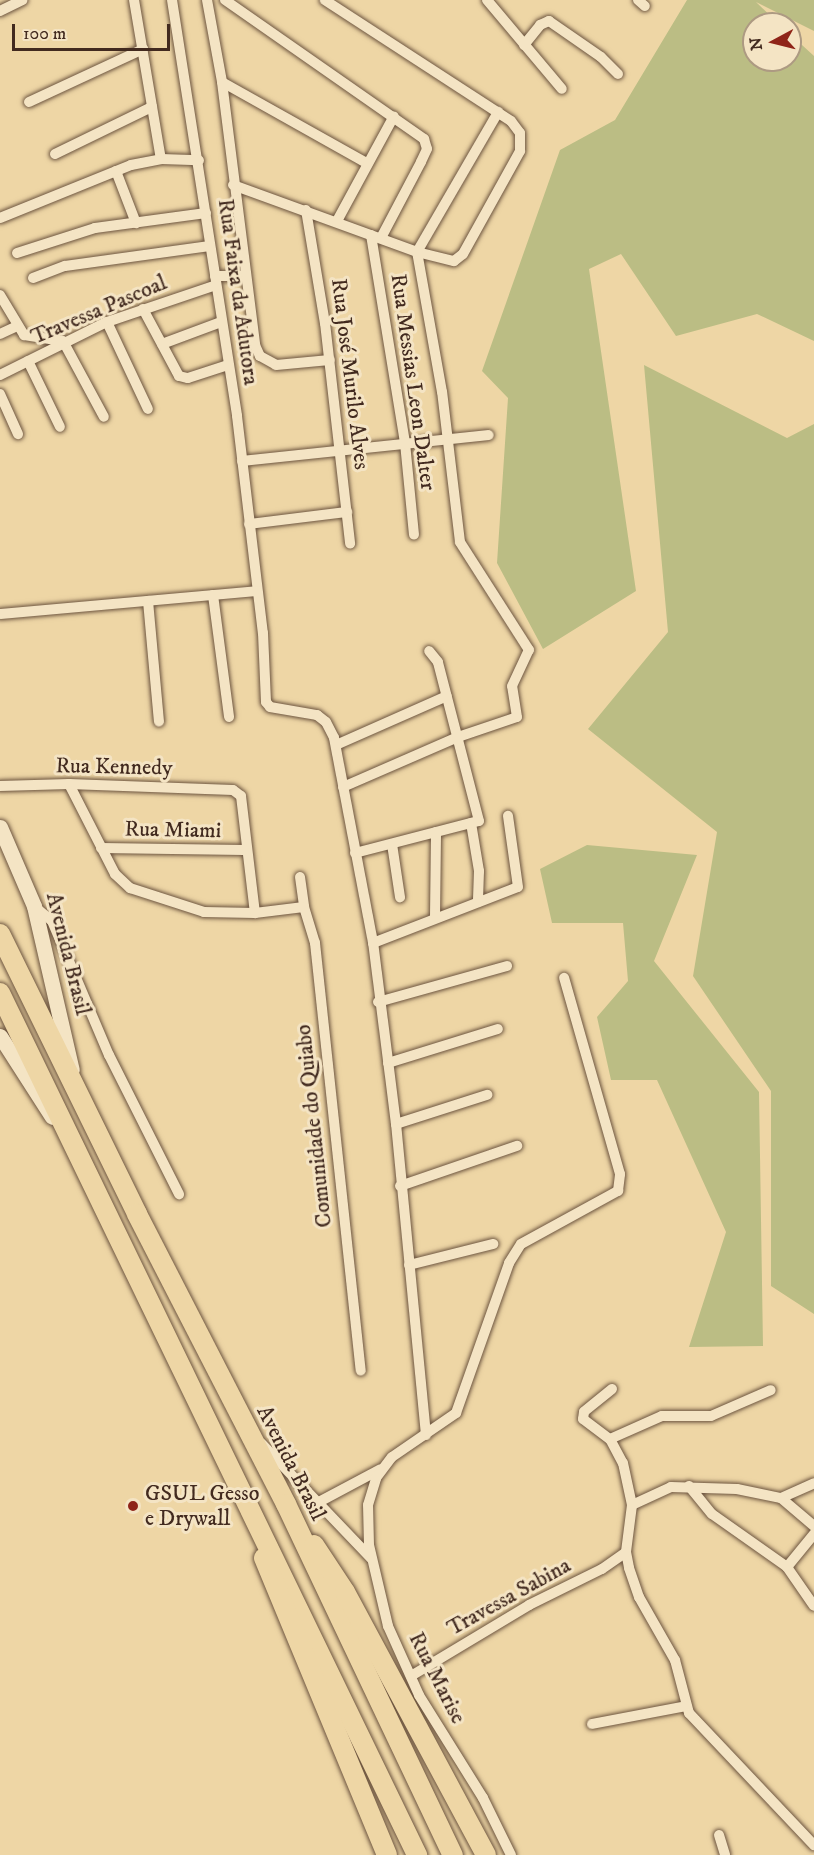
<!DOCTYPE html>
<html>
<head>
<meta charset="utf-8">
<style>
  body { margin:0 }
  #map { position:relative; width:814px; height:1855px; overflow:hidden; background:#eed6a5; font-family:"IM FELL DW Pica",serif }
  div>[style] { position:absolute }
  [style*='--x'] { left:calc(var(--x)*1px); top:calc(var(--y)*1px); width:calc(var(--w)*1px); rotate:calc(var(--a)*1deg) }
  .green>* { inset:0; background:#bbbd84 }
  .roads { filter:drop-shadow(0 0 2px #6d5540) drop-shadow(0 0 2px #6d5540) }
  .street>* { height:10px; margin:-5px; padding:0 5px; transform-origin:5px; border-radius:5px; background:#f4e4c4 }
  .secondary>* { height:15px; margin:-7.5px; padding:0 7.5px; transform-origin:7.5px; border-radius:7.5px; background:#f4e4c4 }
  .highway>* { height:20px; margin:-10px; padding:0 10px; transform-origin:10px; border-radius:10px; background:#eed6a5 }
  .dots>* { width:16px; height:16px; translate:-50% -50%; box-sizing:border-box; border:3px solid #f4e4c4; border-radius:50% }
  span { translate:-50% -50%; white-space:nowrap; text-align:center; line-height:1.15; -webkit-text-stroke:6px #f4e4c4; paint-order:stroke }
  .street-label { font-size:22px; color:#422a1f }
  .poi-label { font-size:22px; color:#422a1f }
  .left { translate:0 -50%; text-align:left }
  .north { position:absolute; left:742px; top:12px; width:60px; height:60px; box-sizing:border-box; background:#f4e4c4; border:2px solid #ad9a82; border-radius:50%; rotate:263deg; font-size:16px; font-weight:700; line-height:24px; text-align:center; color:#422a1f }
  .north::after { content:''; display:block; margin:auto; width:21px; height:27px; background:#8f2418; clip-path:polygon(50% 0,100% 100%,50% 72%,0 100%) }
  .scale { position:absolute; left:12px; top:24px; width:158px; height:27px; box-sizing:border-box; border:3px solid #422a1f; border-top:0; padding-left:8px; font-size:18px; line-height:21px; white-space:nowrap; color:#422a1f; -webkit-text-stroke:4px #f4e4c4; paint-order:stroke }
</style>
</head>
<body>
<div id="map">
  <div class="green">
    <i style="clip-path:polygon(687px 0,814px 0,814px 31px,756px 2px,779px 24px,754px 24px,754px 60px,790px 60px,790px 34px,814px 56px,814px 341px,757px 314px,676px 336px,621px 254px,589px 269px,636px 591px,543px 649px,497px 563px,508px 398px,482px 371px,560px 150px,615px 120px)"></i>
    <i style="clip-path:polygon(644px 365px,787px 438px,814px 424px,814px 1314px,771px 1286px,771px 1091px,693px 976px,717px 832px,588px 729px,668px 632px)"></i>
    <i style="clip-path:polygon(587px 845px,697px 855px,654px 961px,759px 1092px,763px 1346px,689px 1347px,726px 1232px,657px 1080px,611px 1080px,597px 1017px,628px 981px,623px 923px,552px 923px,540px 869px)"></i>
  </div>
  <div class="roads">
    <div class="street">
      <i style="--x:134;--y:0;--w:161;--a:80.4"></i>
      <i style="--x:172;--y:0;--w:421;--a:81.1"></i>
      <i style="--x:237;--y:416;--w:219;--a:83.2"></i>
      <i style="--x:263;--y:633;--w:69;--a:87.5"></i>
      <i style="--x:266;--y:702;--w:6;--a:51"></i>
      <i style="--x:270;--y:707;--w:48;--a:9.7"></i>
      <i style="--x:317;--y:715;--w:11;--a:38"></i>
      <i style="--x:326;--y:722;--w:18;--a:63"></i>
      <i style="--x:334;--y:738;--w:209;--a:79.2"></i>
      <i style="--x:207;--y:0;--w:83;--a:79.6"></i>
      <i style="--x:222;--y:82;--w:265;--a:82.8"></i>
      <i style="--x:255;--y:345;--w:12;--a:66"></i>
      <i style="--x:260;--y:356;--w:18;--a:29"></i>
      <i style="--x:276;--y:365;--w:54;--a:-5.3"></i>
      <i style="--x:225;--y:0;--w:243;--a:34.9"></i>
      <i style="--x:424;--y:139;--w:10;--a:73"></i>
      <i style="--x:427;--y:149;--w:14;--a:115"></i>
      <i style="--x:421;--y:162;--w:86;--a:117.8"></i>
      <i style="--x:487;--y:0;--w:116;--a:49.9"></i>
      <i style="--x:638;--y:0;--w:9;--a:41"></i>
      <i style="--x:0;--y:11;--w:25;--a:-26"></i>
      <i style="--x:524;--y:45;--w:26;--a:-51"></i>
      <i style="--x:540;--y:25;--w:10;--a:-24"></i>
      <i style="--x:549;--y:21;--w:63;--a:34.7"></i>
      <i style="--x:601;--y:57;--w:24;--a:45"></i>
      <i style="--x:222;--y:82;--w:167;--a:29.3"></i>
      <i style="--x:29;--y:102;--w:126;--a:-24.9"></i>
      <i style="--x:55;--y:154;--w:108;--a:-25.9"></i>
      <i style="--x:116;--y:171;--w:56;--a:69"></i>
      <i style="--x:233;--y:185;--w:196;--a:20"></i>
      <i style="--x:417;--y:252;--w:38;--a:14"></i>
      <i style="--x:454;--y:261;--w:11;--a:-38"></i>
      <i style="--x:463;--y:254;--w:118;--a:-61"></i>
      <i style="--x:520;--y:151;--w:18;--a:-90"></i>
      <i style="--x:520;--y:133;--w:15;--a:-127"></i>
      <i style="--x:511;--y:121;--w:222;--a:-147"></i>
      <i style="--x:306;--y:210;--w:115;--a:80.5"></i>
      <i style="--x:325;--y:323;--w:222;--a:83.5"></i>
      <i style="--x:0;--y:218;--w:141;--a:-22"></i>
      <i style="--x:131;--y:165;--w:31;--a:-11"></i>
      <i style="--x:161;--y:159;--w:38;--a:2"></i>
      <i style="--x:337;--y:221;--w:119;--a:-61.5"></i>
      <i style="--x:371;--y:235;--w:211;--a:80.7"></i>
      <i style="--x:405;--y:443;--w:92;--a:84.4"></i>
      <i style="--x:17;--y:253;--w:82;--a:-17.8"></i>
      <i style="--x:95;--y:228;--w:112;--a:-7.7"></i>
      <i style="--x:215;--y:276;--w:29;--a:0"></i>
      <i style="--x:33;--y:278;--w:34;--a:-21"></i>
      <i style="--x:65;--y:266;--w:146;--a:-7.9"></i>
      <i style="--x:0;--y:295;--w:47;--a:59"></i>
      <i style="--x:24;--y:335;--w:39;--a:9"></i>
      <i style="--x:63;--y:341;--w:86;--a:61.7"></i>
      <i style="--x:143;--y:309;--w:76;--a:61.8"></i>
      <i style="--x:179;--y:376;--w:9;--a:13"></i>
      <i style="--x:188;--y:378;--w:42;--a:-18"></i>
      <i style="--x:107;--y:322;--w:96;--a:64.8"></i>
      <i style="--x:0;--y:334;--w:19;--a:-25"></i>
      <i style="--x:162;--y:344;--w:63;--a:-20.4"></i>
      <i style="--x:28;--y:361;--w:73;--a:64.1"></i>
      <i style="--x:0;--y:375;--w:119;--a:-26.4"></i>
      <i style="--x:107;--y:322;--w:115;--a:-18.7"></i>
      <i style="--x:0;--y:394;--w:44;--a:65.8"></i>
      <i style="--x:242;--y:461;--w:248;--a:-6"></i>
      <i style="--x:249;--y:524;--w:99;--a:-7"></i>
      <i style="--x:213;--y:595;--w:123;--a:82.5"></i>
      <i style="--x:148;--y:601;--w:121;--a:84.8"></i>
      <i style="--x:0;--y:614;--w:258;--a:-5.1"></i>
      <i style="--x:336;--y:745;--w:121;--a:-23.8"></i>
      <i style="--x:69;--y:784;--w:101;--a:62.9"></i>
      <i style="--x:115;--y:874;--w:21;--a:43"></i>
      <i style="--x:130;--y:888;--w:78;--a:18"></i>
      <i style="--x:204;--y:912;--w:51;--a:1.1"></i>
      <i style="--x:0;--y:786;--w:69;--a:-1.7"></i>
      <i style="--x:69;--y:784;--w:164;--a:2.1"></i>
      <i style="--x:233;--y:790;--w:10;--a:37"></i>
      <i style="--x:241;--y:796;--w:118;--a:83.2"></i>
      <i style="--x:255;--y:913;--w:49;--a:-7"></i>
      <i style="--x:343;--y:787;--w:125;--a:-23.5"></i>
      <i style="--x:458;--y:737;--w:62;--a:-18.7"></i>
      <i style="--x:517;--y:717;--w:31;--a:-99"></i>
      <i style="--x:512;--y:686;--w:40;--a:-65"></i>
      <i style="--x:529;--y:650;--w:128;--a:-122.6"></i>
      <i style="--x:460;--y:542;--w:151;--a:-96.8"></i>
      <i style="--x:442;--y:392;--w:142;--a:-100.1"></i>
      <i style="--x:417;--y:252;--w:162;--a:-59.9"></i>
      <i style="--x:471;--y:823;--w:49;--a:80.5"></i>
      <i style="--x:479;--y:871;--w:31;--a:92"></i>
      <i style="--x:392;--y:844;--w:54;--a:81.4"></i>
      <i style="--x:101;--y:848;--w:143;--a:0.8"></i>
      <i style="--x:355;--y:853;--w:128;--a:-14.5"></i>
      <i style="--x:479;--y:821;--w:164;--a:-104.5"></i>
      <i style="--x:438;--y:662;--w:14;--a:-129"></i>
      <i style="--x:300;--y:877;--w:30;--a:82"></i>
      <i style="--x:304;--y:907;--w:38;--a:73"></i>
      <i style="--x:315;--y:943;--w:430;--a:83.9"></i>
      <i style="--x:34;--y:906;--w:23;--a:40"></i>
      <i style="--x:52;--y:921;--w:146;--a:67"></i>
      <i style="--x:109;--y:1055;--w:156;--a:63.3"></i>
      <i style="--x:435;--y:917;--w:85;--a:-89.3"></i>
      <i style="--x:378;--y:1002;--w:134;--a:-15.6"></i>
      <i style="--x:388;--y:1063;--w:115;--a:-17.2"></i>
      <i style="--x:396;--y:1124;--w:96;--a:-17.7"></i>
      <i style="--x:400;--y:1186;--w:124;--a:-18.9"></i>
      <i style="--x:409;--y:1265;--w:87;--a:-14"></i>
      <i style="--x:612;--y:1389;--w:36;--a:141"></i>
      <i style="--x:584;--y:1412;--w:7;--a:98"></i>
      <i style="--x:583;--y:1419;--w:34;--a:37"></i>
      <i style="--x:610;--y:1439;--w:27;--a:62"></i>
      <i style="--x:623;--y:1463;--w:43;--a:77.9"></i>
      <i style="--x:632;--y:1505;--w:47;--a:97.3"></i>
      <i style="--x:626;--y:1552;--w:16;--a:79"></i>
      <i style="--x:629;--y:1568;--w:31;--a:71"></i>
      <i style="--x:639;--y:1597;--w:73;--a:60.3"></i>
      <i style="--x:675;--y:1660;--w:55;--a:75.2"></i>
      <i style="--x:689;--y:1713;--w:182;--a:46.6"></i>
      <i style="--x:426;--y:1435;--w:312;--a:-95.5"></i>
      <i style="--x:396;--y:1124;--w:182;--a:-97.2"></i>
      <i style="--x:373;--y:943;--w:155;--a:-21.1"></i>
      <i style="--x:518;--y:887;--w:72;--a:-98"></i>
      <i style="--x:610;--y:1439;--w:57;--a:-23.9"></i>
      <i style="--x:662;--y:1416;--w:49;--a:0"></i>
      <i style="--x:711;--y:1416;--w:65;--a:-23.4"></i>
      <i style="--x:261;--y:1443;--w:159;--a:46.3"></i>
      <i style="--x:689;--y:1486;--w:36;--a:51"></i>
      <i style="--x:712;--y:1514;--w:92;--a:35.2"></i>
      <i style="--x:787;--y:1567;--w:47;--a:55.3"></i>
      <i style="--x:781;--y:1498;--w:36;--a:-24"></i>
      <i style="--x:317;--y:1503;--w:72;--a:-28"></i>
      <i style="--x:632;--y:1505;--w:43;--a:-24.8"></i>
      <i style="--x:671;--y:1487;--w:66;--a:1.7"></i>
      <i style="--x:737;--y:1489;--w:45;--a:11.6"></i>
      <i style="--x:781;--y:1498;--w:43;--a:40.3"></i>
      <i style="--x:787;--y:1567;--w:43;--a:-50.7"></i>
      <i style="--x:411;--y:1676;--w:138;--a:-31"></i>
      <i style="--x:529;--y:1605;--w:81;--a:-26.3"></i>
      <i style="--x:602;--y:1569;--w:29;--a:-35"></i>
      <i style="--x:592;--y:1724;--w:96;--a:-10.8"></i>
      <i style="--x:719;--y:1835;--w:21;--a:73"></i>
      <i style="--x:511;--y:1855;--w:64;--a:-116.2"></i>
      <i style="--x:483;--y:1798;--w:121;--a:-121.9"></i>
      <i style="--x:419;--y:1695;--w:76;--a:-114.2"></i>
      <i style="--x:388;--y:1626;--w:83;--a:-103.2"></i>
      <i style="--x:369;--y:1545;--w:40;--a:-91.4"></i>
      <i style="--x:368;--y:1505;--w:28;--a:-73"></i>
      <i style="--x:376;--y:1478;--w:26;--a:-53"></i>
      <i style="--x:392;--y:1457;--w:78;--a:-34.5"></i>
      <i style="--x:456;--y:1413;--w:159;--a:-70.5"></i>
      <i style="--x:509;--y:1263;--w:22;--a:-58"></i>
      <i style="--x:521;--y:1244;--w:111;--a:-28.7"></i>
      <i style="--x:618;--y:1191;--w:17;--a:-83"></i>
      <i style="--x:620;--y:1174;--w:204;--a:-105.9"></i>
    </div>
    <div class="secondary">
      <i style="--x:0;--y:827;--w:86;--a:66.7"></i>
      <i style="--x:34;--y:906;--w:168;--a:77"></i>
      <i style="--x:0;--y:1036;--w:96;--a:57.3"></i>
    </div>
    <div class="highway">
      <i style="--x:0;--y:934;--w:312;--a:63.9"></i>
      <i style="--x:137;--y:1214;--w:326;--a:62.8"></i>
      <i style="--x:286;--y:1504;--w:389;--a:64.6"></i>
      <i style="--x:0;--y:993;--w:958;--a:64.18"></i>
      <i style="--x:314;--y:1545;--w:56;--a:56.6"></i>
      <i style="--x:345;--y:1592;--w:298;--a:61.8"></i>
      <i style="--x:264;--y:1558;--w:321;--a:67.5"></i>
    </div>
  </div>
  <div class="dots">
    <i style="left:133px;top:1506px;background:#8f2418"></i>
  </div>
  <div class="street-label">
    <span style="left:238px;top:292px;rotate:82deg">Rua Faixa da Adutora</span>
    <span style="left:99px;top:310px;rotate:-23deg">Travessa Pascoal</span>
    <span style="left:350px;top:374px;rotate:83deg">Rua José Murilo Alves</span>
    <span style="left:413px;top:382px;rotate:82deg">Rua Messias Leon Dalter</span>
    <span style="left:114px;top:767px;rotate:1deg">Rua Kennedy</span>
    <span style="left:173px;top:830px;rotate:1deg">Rua Miami</span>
    <span style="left:68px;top:954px;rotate:76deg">Avenida Brasil</span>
    <span style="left:314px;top:1126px;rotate:-96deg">Comunidade do Quiabo</span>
    <span style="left:291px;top:1463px;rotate:63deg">Avenida Brasil</span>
    <span style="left:509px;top:1597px;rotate:-29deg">Travessa Sabina</span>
    <span style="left:437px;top:1678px;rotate:63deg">Rua Marise</span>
  </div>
  <div class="poi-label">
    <span class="left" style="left:145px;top:1506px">GSUL Gesso<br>e Drywall</span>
  </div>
  <div class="north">N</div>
  <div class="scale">100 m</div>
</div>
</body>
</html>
